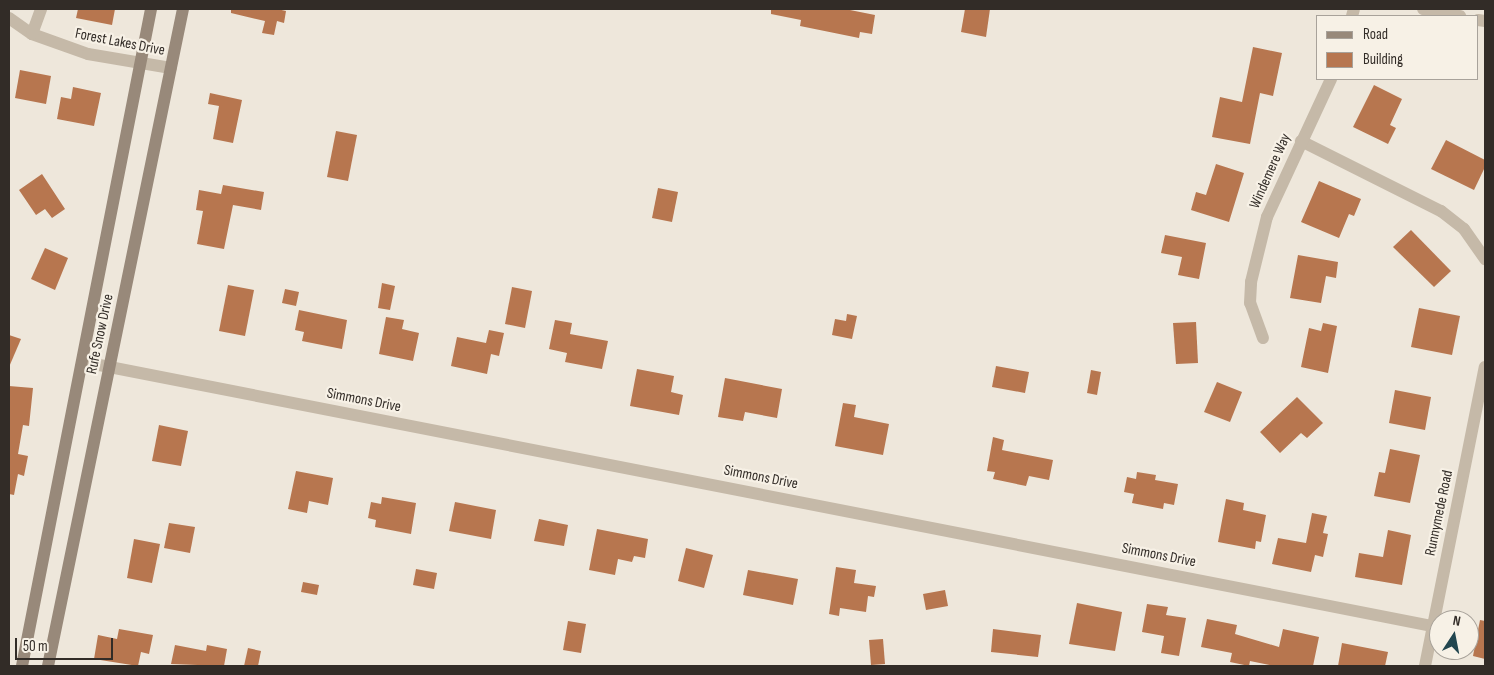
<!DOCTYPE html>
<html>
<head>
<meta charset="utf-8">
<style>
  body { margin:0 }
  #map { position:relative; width:1494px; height:675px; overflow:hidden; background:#eee7db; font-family:"Sofia Sans Condensed",sans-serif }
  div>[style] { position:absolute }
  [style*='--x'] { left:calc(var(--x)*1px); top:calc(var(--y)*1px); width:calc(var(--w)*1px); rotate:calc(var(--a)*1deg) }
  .building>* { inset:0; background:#b7764f }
  .minor>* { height:12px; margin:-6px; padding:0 6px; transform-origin:6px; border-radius:6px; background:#c5b9a8 }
  .secondary>* { height:12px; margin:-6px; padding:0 6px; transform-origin:6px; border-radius:6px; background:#98897a }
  span { translate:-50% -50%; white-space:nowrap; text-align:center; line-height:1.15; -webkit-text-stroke:4.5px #f7f1e6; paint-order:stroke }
  .street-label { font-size:15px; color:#322c27 }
  .frame { position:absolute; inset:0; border:10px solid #322c27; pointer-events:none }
  .legend { position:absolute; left:1316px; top:15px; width:162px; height:65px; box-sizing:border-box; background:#f7f1e6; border:1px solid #a8a29a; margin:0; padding:6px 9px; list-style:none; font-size:15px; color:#322c27 }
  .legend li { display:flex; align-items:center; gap:10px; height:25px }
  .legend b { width:25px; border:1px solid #a8a29a }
  .north { position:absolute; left:1429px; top:610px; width:50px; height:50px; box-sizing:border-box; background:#f7f1e6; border:1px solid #a8a29a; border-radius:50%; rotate:11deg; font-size:14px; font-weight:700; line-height:20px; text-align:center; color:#322c27 }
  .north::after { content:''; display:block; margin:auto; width:18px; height:22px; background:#22464f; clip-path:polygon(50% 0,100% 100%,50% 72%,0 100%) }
  .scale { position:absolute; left:15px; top:638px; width:98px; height:22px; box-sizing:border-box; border:2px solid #322c27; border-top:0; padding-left:6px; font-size:15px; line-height:18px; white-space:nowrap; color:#322c27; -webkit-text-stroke:4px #f7f1e6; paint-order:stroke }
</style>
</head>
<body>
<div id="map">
  <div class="building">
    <i style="clip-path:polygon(78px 9px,115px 9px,112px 25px,76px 18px)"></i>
    <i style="clip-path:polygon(231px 9px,277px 9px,286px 11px,284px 23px,277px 21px,274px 35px,262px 33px,265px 21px,231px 13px)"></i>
    <i style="clip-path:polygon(771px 9px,845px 9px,875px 15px,872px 34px,860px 32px,859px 38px,800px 26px,801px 20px,771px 14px)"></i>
    <i style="clip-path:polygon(965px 9px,990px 9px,986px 37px,961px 32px)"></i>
    <i style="clip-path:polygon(1253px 47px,1282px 53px,1273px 96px,1260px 93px,1250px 144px,1212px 137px,1220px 97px,1242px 102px)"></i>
    <i style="clip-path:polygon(20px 70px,51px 76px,46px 104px,15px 98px)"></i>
    <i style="clip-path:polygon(1374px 85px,1402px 99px,1390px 125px,1396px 128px,1388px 144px,1353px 127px)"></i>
    <i style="clip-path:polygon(73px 87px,101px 93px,94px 126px,57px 119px,61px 97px,71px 99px)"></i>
    <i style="clip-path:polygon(210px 93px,242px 100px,233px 143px,213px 139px,219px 106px,208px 104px)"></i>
    <i style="clip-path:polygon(336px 131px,357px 135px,348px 181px,327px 177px)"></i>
    <i style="clip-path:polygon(1446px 140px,1485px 160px,1485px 167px,1474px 190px,1431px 169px)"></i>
    <i style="clip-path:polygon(1216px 164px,1244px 173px,1229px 222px,1191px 210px,1196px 192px,1206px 195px)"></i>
    <i style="clip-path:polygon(42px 174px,65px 209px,52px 218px,45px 209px,36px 215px,19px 190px)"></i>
    <i style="clip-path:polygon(1319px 181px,1361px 199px,1354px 216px,1349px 214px,1339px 238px,1301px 222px)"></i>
    <i style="clip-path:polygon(223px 185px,264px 192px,261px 210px,233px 205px,224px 249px,197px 244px,203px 211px,196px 210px,199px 190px,221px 194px)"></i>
    <i style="clip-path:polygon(658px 188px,678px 192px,672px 222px,652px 218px)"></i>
    <i style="clip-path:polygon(1411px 230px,1451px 271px,1434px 287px,1393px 247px)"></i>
    <i style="clip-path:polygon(1165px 235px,1206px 243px,1199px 279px,1178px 275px,1182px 257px,1161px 253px)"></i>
    <i style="clip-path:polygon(45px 248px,68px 258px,55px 290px,31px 279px)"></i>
    <i style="clip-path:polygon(1298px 255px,1338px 262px,1336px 278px,1326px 276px,1321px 303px,1290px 298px)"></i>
    <i style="clip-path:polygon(382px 283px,395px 286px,390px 310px,378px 308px)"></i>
    <i style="clip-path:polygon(228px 285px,254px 290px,245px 336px,219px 331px)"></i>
    <i style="clip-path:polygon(512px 287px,532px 291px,525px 328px,505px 324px)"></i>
    <i style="clip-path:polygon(285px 289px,299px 292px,296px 306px,282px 303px)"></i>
    <i style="clip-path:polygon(1419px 308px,1460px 316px,1452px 355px,1411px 347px)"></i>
    <i style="clip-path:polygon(299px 310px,347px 320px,342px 349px,302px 341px,304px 332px,295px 330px)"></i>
    <i style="clip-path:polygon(847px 314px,857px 316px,852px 339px,832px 335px,835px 319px,846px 321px)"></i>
    <i style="clip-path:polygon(386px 317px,404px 320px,402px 329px,419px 333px,413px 361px,379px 354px)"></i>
    <i style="clip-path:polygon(555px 320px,572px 323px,570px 334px,608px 341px,602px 369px,565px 362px,567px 353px,549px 349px)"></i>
    <i style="clip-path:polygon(1196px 322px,1198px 363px,1176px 364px,1173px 323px)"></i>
    <i style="clip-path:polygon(1323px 323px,1337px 326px,1328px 373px,1301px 367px,1309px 328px,1321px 331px)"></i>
    <i style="clip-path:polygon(489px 330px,504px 333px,499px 356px,491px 354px,487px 374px,451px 366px,457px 337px,486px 343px)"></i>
    <i style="clip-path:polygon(9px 335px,21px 339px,9px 367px)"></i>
    <i style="clip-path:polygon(996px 366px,1029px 372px,1025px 393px,992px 387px)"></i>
    <i style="clip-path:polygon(637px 369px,674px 376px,671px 392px,683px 395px,679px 415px,630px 406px)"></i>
    <i style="clip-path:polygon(1091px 370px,1101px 372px,1097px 395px,1087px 393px)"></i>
    <i style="clip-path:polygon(725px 378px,782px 389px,777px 418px,745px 412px,743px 421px,718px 417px)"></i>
    <i style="clip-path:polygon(1217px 382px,1242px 392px,1230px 422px,1204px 412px)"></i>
    <i style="clip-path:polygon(9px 386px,33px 388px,29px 426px,23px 425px,18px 454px,28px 456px,24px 476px,18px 474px,14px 495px,9px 494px)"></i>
    <i style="clip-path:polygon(1395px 390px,1431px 397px,1425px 430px,1389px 423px)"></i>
    <i style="clip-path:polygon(1297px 397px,1323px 423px,1307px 438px,1301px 433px,1280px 453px,1260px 432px)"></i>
    <i style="clip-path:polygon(843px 403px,856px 405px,854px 417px,889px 424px,883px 455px,835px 446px)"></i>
    <i style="clip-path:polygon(159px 425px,188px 431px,181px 466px,152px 461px)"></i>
    <i style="clip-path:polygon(993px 437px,1004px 440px,1002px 450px,1053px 460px,1049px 480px,1029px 476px,1026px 486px,993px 479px,995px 472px,987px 471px)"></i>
    <i style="clip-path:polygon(1390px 449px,1420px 455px,1410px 503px,1374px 496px,1379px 472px,1385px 473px)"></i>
    <i style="clip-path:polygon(296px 471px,333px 478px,328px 505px,309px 501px,307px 513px,288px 509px)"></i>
    <i style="clip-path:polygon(1137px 472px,1156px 475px,1155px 480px,1178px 484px,1174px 505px,1164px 503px,1163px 509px,1132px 503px,1134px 494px,1124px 492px,1127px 477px,1136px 479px)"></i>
    <i style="clip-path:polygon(382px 497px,416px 503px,411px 534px,375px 527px,376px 520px,368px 518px,371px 502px,381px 504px)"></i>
    <i style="clip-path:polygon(1226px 499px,1244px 503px,1243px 510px,1266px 515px,1261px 542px,1256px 541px,1255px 549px,1218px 542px)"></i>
    <i style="clip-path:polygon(455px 502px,496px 510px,491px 539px,449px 531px)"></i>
    <i style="clip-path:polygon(1312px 513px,1327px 516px,1323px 533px,1328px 534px,1323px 557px,1315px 555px,1311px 572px,1272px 564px,1278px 538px,1306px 543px)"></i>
    <i style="clip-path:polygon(539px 519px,568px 525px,564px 546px,534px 541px)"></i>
    <i style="clip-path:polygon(169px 523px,195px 527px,190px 553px,164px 548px)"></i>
    <i style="clip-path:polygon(597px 529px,648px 539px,645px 558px,634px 556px,632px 562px,618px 559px,615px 575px,589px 570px)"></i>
    <i style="clip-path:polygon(1388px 530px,1411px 535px,1402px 585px,1355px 577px,1359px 553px,1383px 557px)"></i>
    <i style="clip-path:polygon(134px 539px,160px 544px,152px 583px,127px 578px)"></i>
    <i style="clip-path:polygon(686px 548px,713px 555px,704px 588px,678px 581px)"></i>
    <i style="clip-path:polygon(836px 567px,856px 570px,854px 583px,876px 586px,874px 597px,868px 596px,866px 612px,840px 608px,839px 616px,829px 614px)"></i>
    <i style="clip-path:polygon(416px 569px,437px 573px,434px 589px,413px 585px)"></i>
    <i style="clip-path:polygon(748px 570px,798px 579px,793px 605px,743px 595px)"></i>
    <i style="clip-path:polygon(303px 582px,319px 585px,317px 595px,301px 592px)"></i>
    <i style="clip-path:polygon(945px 590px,948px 606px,926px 610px,923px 594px)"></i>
    <i style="clip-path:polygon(1077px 603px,1122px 612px,1115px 651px,1069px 644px)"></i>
    <i style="clip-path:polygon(1147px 604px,1168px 607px,1166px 615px,1186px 618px,1179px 656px,1161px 653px,1164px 636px,1142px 632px)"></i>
    <i style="clip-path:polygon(1207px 619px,1237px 625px,1235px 634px,1279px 647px,1283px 629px,1319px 637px,1313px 666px,1274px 666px,1250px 661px,1249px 666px,1230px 662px,1232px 653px,1201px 647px)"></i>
    <i style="clip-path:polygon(1480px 620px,1485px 621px,1485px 659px,1473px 656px)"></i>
    <i style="clip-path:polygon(568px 621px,586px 624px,581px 653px,563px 650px)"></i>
    <i style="clip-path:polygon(119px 629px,153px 635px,149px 654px,141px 652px,138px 666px,94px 659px,98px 635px,117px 639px)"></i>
    <i style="clip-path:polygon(993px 629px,1041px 635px,1038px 657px,991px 652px)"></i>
    <i style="clip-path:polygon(883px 639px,885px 664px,871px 665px,869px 640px)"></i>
    <i style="clip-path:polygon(1342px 643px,1388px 652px,1385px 666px,1338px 666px)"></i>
    <i style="clip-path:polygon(175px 645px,206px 651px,207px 645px,227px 649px,224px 666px,171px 664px)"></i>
    <i style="clip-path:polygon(248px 648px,261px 651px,258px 666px,244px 666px)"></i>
  </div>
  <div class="minor">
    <i style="--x:1423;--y:9;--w:38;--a:11"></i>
    <i style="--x:1352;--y:16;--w:7;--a:-74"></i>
    <i style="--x:9;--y:18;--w:28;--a:35"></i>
    <i style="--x:32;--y:34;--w:59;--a:19.7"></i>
    <i style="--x:88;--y:54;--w:84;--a:9.6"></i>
    <i style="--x:1478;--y:20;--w:7;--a:8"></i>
    <i style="--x:32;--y:34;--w:27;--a:-70"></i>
    <i style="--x:1301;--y:141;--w:157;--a:26.6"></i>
    <i style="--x:1441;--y:211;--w:29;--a:38"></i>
    <i style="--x:1464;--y:229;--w:37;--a:55"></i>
    <i style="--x:1263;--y:338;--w:37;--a:-110"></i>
    <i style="--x:1250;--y:303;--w:21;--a:-87"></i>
    <i style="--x:1251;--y:282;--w:67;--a:-76.2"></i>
    <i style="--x:1267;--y:217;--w:152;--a:-65.1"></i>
    <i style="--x:84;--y:362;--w:1374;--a:11.08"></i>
    <i style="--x:1425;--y:666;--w:305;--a:-78.7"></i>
  </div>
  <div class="secondary">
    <i style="--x:22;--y:666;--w:670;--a:-78.89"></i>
    <i style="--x:48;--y:666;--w:671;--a:-78.39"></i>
  </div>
  <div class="street-label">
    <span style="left:120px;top:42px;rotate:11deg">Forest Lakes Drive</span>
    <span style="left:1270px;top:171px;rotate:-66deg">Windemere Way</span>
    <span style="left:100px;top:334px;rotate:-78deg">Rufe Snow Drive</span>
    <span style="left:364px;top:400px;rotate:11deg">Simmons Drive</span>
    <span style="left:761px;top:477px;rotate:11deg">Simmons Drive</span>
    <span style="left:1439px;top:513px;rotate:-78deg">Runnymede Road</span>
    <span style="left:1159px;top:555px;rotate:11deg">Simmons Drive</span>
  </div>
  <div class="frame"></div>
  <ul class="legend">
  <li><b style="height:6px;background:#98897a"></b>Road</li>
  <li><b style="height:14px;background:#b7764f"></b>Building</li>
  </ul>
  <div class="north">N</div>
  <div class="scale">50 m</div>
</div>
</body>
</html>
